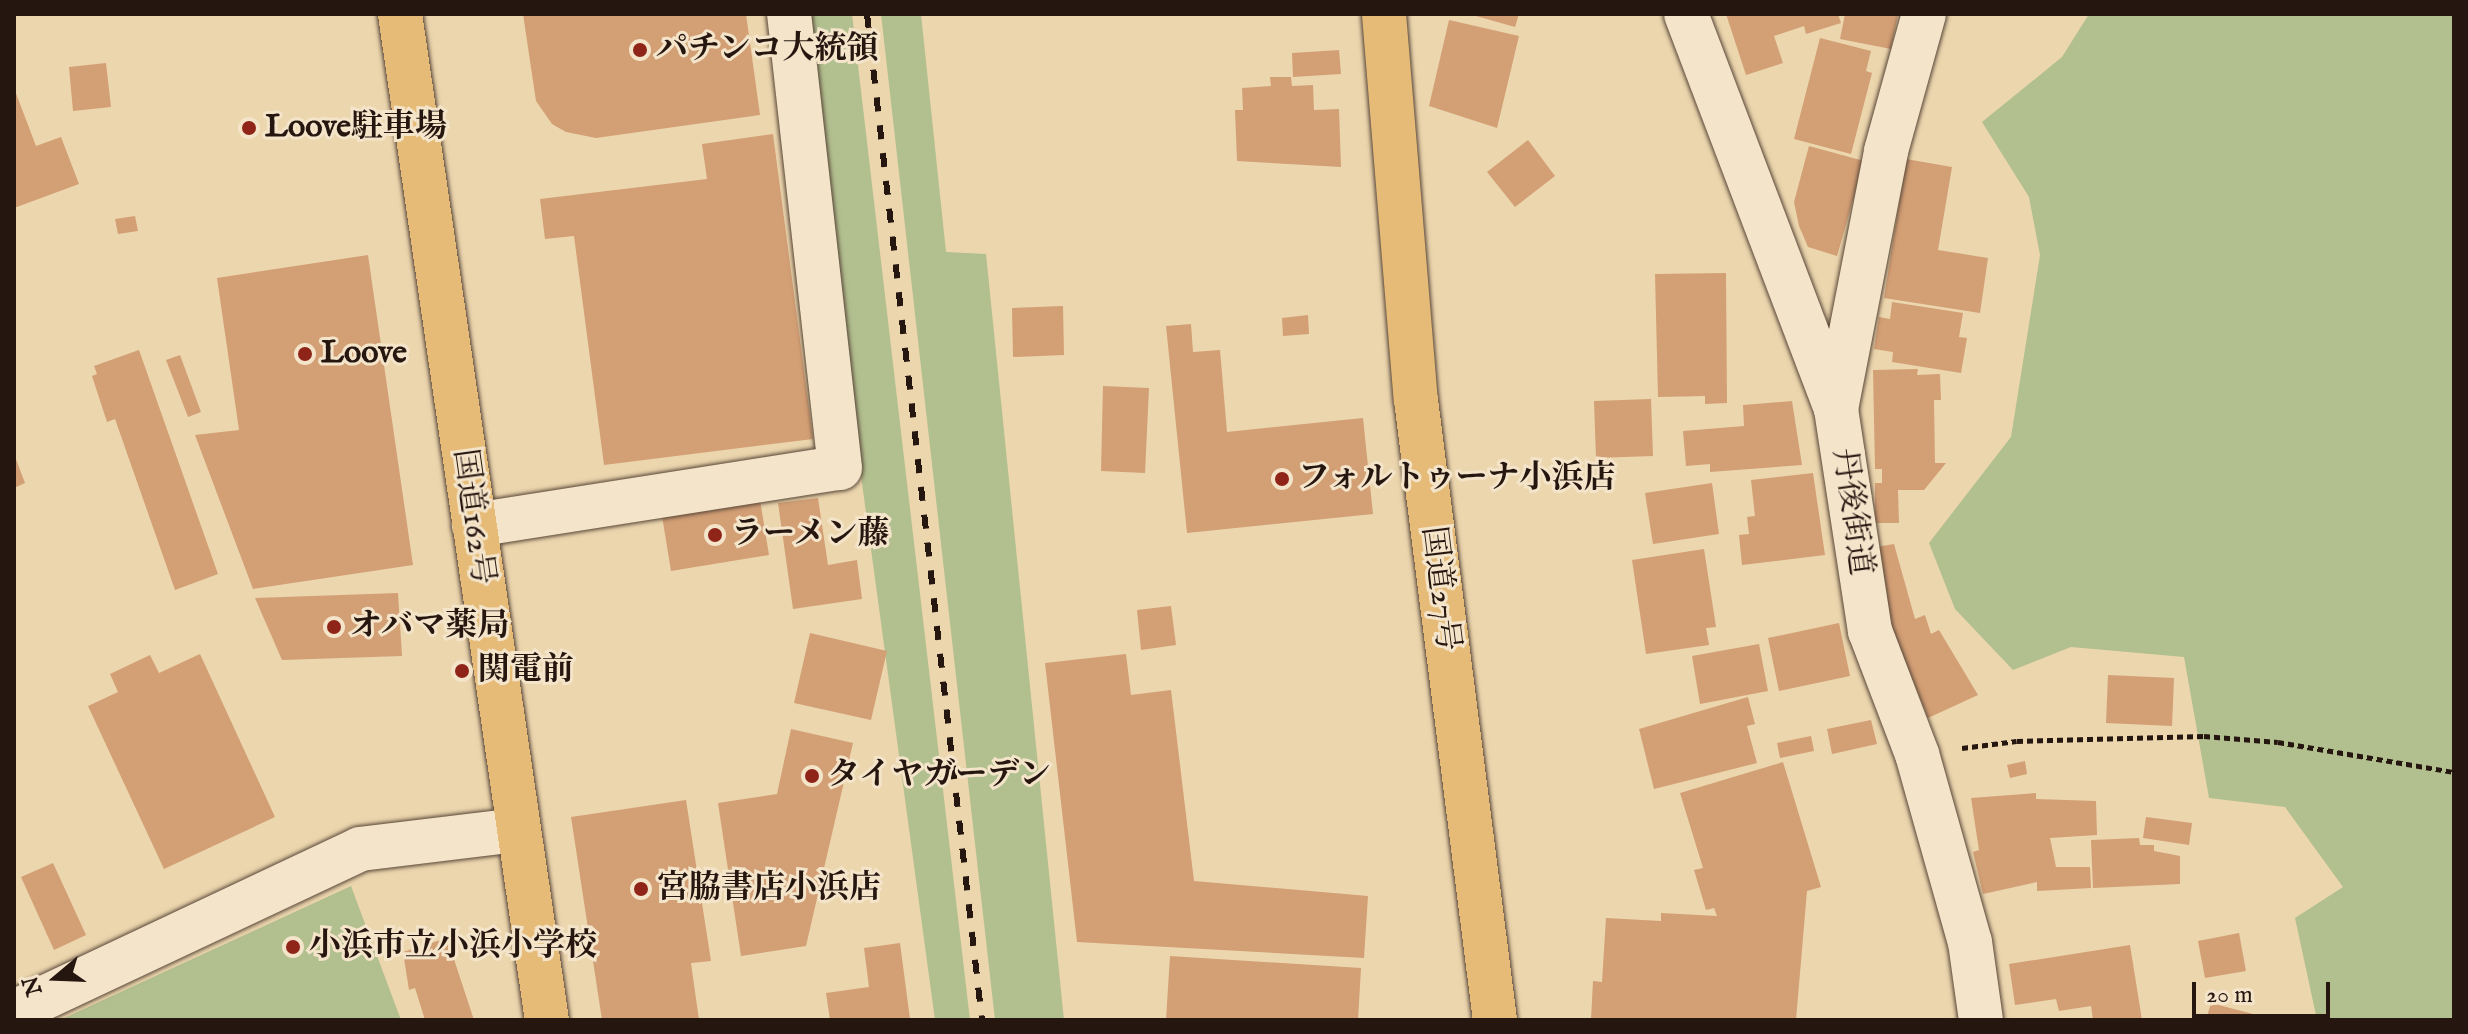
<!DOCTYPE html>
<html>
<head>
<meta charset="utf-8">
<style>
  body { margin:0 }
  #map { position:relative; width:2468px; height:1034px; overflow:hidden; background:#ecd6ae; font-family:"IM FELL English","Noto Serif JP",serif }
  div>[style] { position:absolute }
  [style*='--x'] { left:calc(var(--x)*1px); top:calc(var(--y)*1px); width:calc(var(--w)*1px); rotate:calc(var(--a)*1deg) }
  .green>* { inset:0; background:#b2bf8f }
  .building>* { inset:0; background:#d39f75 }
  .path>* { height:5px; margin-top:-2.5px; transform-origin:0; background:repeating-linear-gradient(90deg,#261610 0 6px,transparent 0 10px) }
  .roads { filter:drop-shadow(0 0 2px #584638) drop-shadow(0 0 2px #584638) }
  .minor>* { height:44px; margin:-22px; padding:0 22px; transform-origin:22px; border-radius:22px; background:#f3e4ca }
  .highway>* { height:44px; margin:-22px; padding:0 22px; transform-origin:22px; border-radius:22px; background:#e6bb77 }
  .rail>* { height:6px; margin-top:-3px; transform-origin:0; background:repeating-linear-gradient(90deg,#261610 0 14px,transparent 0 28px) }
  .dots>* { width:22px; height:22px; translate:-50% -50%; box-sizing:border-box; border:4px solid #f3e4ca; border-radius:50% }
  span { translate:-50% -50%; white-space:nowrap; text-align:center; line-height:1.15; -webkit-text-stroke:6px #f3e4ca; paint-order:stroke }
  .poi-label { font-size:32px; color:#261610; font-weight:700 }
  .left { translate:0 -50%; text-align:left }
  .street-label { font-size:32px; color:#261610 }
  .frame { position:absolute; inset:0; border:16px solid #261610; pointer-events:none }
  .north { position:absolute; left:16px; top:938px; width:80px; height:80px; -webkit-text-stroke:6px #f3e4ca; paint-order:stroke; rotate:251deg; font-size:22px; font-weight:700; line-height:32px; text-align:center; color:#261610 }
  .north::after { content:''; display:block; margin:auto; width:28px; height:36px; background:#261610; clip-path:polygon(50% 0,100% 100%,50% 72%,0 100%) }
  .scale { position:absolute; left:2192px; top:982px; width:138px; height:36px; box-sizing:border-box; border:4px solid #261610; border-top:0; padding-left:10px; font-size:24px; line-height:28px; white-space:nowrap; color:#261610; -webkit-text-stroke:6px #f3e4ca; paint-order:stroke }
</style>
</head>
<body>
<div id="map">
  <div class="green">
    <i style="clip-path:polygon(807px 14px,852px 14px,970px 1020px,935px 1020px,862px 483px)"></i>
    <i style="clip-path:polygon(881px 14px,921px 14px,946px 252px,986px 254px,1064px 1020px,995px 1020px)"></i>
    <i style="clip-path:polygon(2089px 14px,2454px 14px,2454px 1020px,2317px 1020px,2295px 918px,2343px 887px,2285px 807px,2209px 798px,2184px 657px,2071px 647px,2013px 670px,1955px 609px,1929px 543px,2011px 437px,2040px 255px,2029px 197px,1982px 122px,2062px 57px)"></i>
    <i style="clip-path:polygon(351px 886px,401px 1020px,60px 1020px)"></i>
  </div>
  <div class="building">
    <i style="clip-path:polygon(523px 14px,746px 14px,760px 115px,596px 138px,566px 132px,552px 124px,536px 101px)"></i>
    <i style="clip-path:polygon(1469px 14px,1519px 14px,1515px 27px)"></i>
    <i style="clip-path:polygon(1726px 14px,1838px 14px,1841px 23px,1806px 34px,1804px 26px,1774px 36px,1783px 63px,1746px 75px)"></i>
    <i style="clip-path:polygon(1845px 14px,1898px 14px,1891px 49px,1840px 39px)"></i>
    <i style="clip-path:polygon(1449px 20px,1519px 36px,1497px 128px,1429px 106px)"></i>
    <i style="clip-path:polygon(1820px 38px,1871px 51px,1866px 71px,1872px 73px,1851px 154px,1794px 139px)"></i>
    <i style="clip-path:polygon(1339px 50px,1341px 74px,1293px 77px,1292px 53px)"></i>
    <i style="clip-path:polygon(106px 63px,111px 107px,73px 111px,69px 67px)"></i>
    <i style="clip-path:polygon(1270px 77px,1291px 77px,1292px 86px,1313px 85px,1314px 110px,1339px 109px,1341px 167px,1237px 161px,1235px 110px,1243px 110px,1242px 88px,1271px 86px)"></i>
    <i style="clip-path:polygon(14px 88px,36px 146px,61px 137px,79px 184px,14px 208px)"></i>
    <i style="clip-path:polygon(773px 134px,813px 439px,604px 465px,574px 236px,545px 239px,540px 199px,707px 179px,702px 144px)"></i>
    <i style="clip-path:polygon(1528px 140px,1555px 176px,1515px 207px,1487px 172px)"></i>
    <i style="clip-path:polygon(1809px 146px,1864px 161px,1837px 256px,1808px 247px,1799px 226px,1794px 202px)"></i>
    <i style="clip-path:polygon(1906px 159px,1952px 167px,1938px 250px,1988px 258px,1980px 313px,1884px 298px)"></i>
    <i style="clip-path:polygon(135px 216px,138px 231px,118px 234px,115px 219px)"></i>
    <i style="clip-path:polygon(368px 255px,413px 565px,253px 589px,195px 435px,239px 430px,217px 278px)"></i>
    <i style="clip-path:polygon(1726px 273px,1727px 403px,1705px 404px,1705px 396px,1658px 397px,1655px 274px)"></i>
    <i style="clip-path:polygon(1892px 302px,1963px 313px,1959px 337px,1967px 338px,1961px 373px,1892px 362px,1893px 352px,1874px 349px,1879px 317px,1890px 319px)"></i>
    <i style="clip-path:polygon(1063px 306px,1064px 355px,1013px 357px,1012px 308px)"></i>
    <i style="clip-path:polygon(1308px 315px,1309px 334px,1283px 336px,1282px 318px)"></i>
    <i style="clip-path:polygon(1191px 324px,1193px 352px,1220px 350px,1227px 432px,1363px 418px,1373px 514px,1187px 533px,1166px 326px)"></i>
    <i style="clip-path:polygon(139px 350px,218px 574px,175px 590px,115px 419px,107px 422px,92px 376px,97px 374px,94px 366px)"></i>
    <i style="clip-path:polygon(180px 355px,201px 412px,188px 417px,166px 360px)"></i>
    <i style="clip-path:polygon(1918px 369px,1917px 375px,1940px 374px,1941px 400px,1934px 400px,1935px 463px,1946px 463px,1924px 490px,1898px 490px,1899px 523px,1875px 523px,1875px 483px,1882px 483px,1882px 469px,1875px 469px,1873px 370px)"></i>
    <i style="clip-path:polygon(1103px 386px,1149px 388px,1145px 473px,1101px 471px)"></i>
    <i style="clip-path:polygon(1651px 399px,1653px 456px,1596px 458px,1594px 401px)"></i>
    <i style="clip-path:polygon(1792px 401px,1802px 465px,1710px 472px,1710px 464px,1686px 466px,1683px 431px,1744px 426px,1743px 405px)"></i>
    <i style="clip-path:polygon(14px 454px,25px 483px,14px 488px)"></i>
    <i style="clip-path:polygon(1813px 473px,1825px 555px,1742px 565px,1739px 535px,1749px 534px,1747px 517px,1755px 516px,1751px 480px)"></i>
    <i style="clip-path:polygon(1712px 483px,1719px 534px,1653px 544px,1645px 493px)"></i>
    <i style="clip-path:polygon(818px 498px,828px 565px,857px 560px,862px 599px,793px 609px,778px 503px)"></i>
    <i style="clip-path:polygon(760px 500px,769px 555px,671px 571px,662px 516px)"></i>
    <i style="clip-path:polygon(1894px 544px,1915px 619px,1925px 615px,1931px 634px,1939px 630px,1978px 695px,1928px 718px,1886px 617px,1876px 547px)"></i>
    <i style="clip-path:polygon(1704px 549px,1716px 627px,1706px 628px,1709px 645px,1646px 654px,1632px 560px)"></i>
    <i style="clip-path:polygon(398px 593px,402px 656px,282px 660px,255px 598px)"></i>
    <i style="clip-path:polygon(1171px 606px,1176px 645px,1141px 650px,1137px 610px)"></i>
    <i style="clip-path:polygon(1839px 623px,1850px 676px,1779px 691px,1768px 638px)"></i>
    <i style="clip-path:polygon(810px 633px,887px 651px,871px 720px,794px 703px)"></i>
    <i style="clip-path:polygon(1759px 644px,1768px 691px,1700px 704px,1692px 656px)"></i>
    <i style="clip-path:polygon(200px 654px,275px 817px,164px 869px,88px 706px,118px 692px,110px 674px,150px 655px,159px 673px)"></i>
    <i style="clip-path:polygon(1126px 654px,1131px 695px,1171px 690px,1194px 881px,1368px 896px,1364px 958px,1077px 942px,1045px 663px)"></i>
    <i style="clip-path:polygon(2108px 675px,2174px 678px,2172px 726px,2106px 723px)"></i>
    <i style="clip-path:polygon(1748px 697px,1755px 724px,1747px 726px,1757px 763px,1654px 789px,1639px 729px)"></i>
    <i style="clip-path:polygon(1871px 720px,1877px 744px,1832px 754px,1827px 729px)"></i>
    <i style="clip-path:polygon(791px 729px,853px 743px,806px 946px,741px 956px,718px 803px,777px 794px)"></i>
    <i style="clip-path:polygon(1811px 736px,1814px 751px,1780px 758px,1777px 743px)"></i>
    <i style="clip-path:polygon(2025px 761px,2027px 774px,2010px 778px,2007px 765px)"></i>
    <i style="clip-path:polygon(1783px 762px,1821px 887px,1807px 891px,1796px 1020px,1591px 1020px,1593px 981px,1602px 982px,1606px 918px,1661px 921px,1661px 913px,1717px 916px,1714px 908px,1706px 910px,1694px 870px,1703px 868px,1680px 793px)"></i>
    <i style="clip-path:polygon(2036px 793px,2036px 799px,2096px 801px,2097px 835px,2050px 838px,2056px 867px,2090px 867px,2091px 888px,2037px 891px,2037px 882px,1983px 894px,1973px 852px,1979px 850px,1971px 798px)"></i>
    <i style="clip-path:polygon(686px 800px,711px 961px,691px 963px,699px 1020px,602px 1020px,571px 817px)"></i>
    <i style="clip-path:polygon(2146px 817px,2192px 823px,2189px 845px,2143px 838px)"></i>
    <i style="clip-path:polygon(2139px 838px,2140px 845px,2154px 845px,2154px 851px,2180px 856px,2180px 884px,2093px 888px,2091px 840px)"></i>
    <i style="clip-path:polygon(53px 863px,86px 935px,54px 950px,21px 877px)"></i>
    <i style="clip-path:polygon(2239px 933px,2246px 971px,2205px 978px,2198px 941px)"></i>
    <i style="clip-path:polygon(447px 938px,474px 1020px,425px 1020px,415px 988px,409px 990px,403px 952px)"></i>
    <i style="clip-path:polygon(900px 943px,910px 1019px,830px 1020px,826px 993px,869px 987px,864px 948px)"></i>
    <i style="clip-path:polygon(2130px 945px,2142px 1020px,2093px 1020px,2091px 1006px,2059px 1011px,2056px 999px,2015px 1005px,2009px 964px)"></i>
    <i style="clip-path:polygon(1170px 956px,1361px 968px,1358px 1020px,1166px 1020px)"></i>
    <i style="clip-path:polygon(2211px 1003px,2272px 1019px,2271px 1020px,2206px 1020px)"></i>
  </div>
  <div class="path">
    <i style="--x:1962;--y:748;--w:55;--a:-7.3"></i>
    <i style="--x:2017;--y:741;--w:187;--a:-1.5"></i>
    <i style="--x:2204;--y:736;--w:74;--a:4.6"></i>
    <i style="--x:2278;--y:742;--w:179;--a:9.7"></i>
  </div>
  <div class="roads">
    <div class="minor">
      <i style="--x:1686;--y:14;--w:423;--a:69.2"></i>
      <i style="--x:1836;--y:409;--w:225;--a:81.3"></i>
      <i style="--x:1870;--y:631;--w:132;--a:69.1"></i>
      <i style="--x:1917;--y:754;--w:195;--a:74.3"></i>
      <i style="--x:1970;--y:942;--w:79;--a:82"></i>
      <i style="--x:1836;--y:409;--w:263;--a:-79"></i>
      <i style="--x:1886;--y:151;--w:142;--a:-74.5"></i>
      <i style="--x:474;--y:525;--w:370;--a:-8.9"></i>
      <i style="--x:840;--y:468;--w:457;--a:-96.4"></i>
      <i style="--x:14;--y:1012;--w:382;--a:-25.2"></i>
      <i style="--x:360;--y:849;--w:159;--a:-6.9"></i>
    </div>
    <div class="highway">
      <i style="--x:400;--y:14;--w:1017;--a:81.69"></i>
      <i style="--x:1384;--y:14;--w:387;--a:85.3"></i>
      <i style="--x:1416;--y:400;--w:625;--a:82.74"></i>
    </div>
  </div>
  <div class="rail">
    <i style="--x:867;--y:14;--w:1013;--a:83.48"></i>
  </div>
  <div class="dots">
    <i style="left:640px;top:50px;background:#8f2418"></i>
    <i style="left:249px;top:128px;background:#8f2418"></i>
    <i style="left:305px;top:354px;background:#8f2418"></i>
    <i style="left:1282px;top:479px;background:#8f2418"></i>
    <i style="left:715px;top:535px;background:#8f2418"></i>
    <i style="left:334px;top:627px;background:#8f2418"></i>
    <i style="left:462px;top:671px;background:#8f2418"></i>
    <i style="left:812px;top:776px;background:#8f2418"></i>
    <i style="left:641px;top:889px;background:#8f2418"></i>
    <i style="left:293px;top:947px;background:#8f2418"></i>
  </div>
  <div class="poi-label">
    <span class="left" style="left:656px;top:50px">パチンコ大統領</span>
    <span class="left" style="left:265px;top:128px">Loove駐車場</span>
    <span class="left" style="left:321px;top:354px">Loove</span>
    <span class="left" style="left:1298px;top:479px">フォルトゥーナ小浜店</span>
    <span class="left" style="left:731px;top:535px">ラーメン藤</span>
    <span class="left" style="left:350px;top:627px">オバマ薬局</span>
    <span class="left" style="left:478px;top:671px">関電前</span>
    <span class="left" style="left:828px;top:776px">タイヤガーデン</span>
    <span class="left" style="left:657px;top:889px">宮脇書店小浜店</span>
    <span class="left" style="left:309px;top:947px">小浜市立小浜小学校</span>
  </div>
  <div class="street-label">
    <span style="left:1851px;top:512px;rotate:82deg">丹後街道</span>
    <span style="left:472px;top:517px;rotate:82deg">国道162号</span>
    <span style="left:1439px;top:589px;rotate:83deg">国道27号</span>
  </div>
  <div class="frame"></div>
  <div class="north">N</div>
  <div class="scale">20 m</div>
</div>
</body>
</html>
